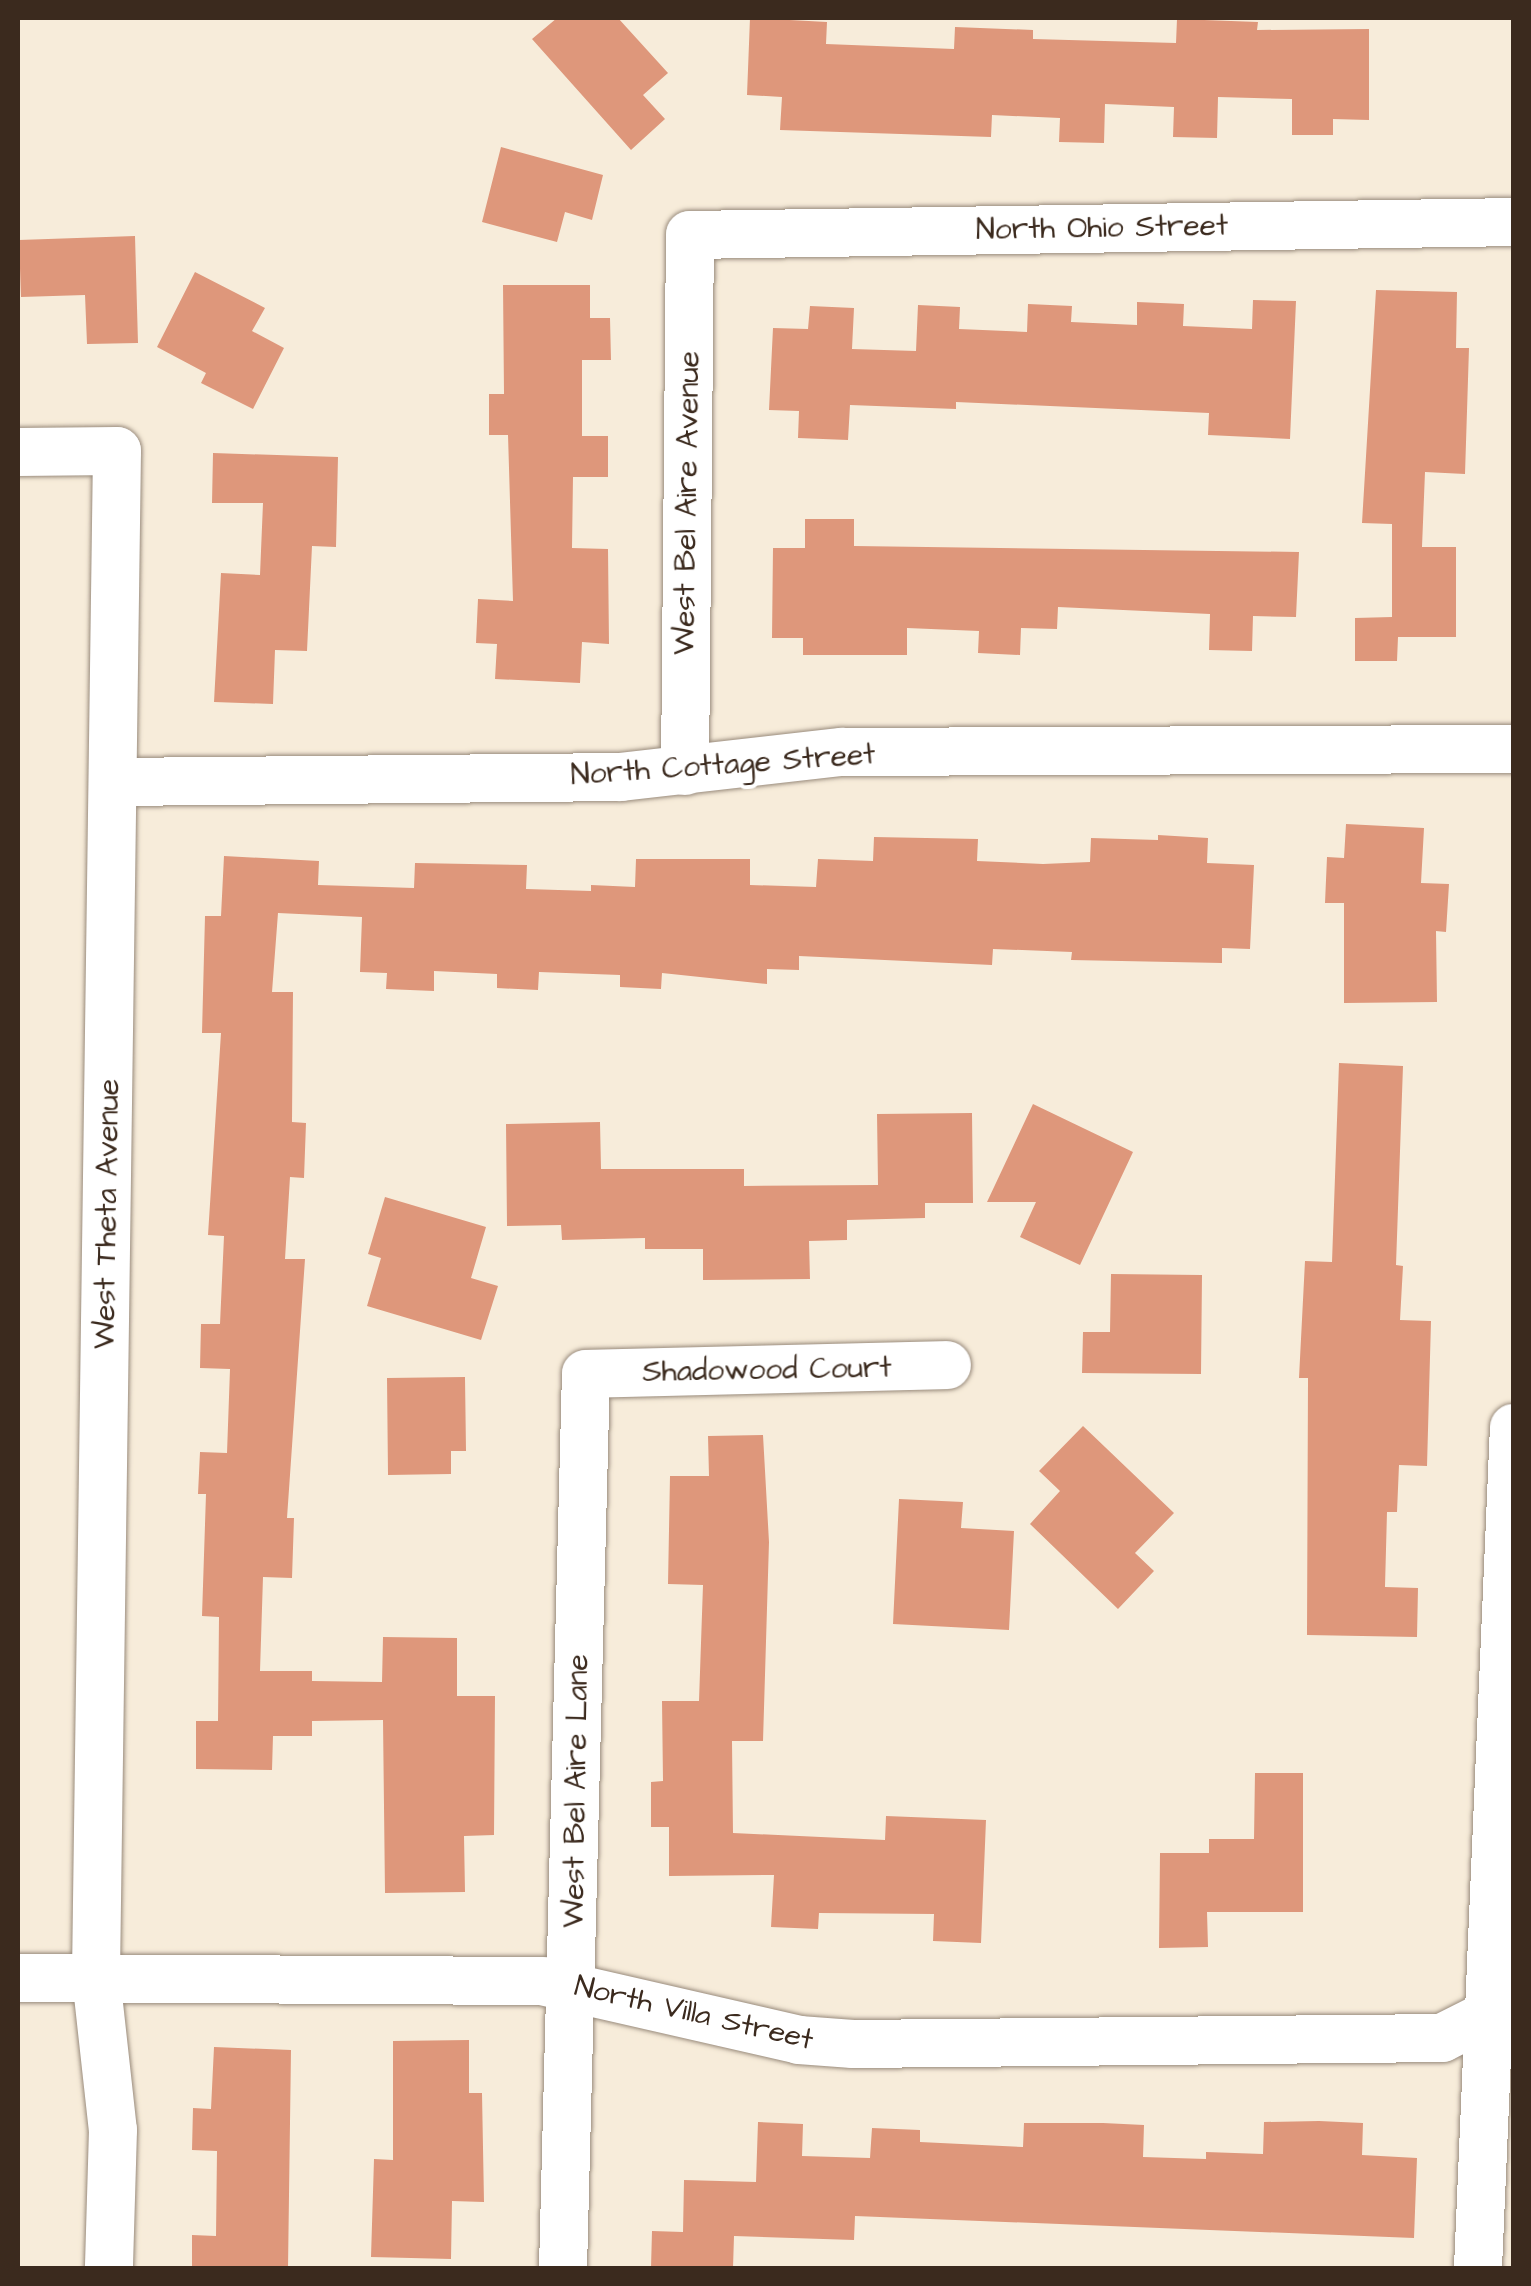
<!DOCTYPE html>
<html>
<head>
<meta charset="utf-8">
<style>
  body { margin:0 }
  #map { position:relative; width:1531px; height:2286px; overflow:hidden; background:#f7ecda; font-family:"Architects Daughter",sans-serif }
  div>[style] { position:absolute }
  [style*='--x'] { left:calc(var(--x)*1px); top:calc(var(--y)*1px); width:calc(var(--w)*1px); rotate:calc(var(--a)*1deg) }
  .building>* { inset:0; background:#de977b }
  .roads { filter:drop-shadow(0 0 2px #998b7c) drop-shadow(0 0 2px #998b7c) }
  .minor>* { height:48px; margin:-24px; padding:0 24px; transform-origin:24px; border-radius:24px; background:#fff }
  span { translate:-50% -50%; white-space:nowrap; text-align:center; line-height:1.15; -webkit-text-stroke:8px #fff; paint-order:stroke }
  .street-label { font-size:30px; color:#3b2a1e }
  .frame { position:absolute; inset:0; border:20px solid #3b2a1e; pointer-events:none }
</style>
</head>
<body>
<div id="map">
  <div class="building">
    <i style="clip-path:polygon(557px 18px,618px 18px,668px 73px,643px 95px,665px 119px,631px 150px,532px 39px)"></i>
    <i style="clip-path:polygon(750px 18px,827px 22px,826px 44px,954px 49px,955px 27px,1033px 30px,1033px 39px,1176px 43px,1177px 19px,1258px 22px,1257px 30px,1369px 29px,1369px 120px,1333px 119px,1333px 135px,1292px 135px,1292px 99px,1218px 97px,1217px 138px,1173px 137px,1174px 107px,1105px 104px,1104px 143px,1059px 142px,1060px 118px,992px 115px,991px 137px,780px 130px,782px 97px,747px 95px)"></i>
    <i style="clip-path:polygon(501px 147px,603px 175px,592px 220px,565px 212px,557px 242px,482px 222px)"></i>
    <i style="clip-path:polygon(135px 236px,138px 343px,87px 344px,85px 295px,21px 297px,19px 240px)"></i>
    <i style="clip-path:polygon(195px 272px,265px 308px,252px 331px,284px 348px,253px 409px,201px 383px,206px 373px,157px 347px)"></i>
    <i style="clip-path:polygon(503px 285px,590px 285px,590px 318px,610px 318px,611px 360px,582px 360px,582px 436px,608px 436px,608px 477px,573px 477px,572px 548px,608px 549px,609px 644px,582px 642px,580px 683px,495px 679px,497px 644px,476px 643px,478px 599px,513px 601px,508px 435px,489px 435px,489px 394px,504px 394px)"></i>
    <i style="clip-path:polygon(1376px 290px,1457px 292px,1456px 348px,1469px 348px,1465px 474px,1425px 472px,1422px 547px,1456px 547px,1456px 637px,1398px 637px,1397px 661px,1355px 661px,1355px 618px,1392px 617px,1392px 524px,1362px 523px)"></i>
    <i style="clip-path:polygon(1253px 300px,1296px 301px,1290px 439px,1208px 435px,1209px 413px,956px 402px,956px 409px,850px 405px,848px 440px,798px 438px,799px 411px,769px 410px,773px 328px,808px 329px,810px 306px,854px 308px,852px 349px,916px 351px,918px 305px,960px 307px,959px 329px,1027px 332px,1028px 304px,1072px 306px,1071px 322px,1137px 325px,1137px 302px,1184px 304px,1183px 326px,1252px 329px)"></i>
    <i style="clip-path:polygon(213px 453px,338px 457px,336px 547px,312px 546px,307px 651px,275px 650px,273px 704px,214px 702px,221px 573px,260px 575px,263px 503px,212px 503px)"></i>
    <i style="clip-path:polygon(805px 519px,854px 519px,854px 546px,1299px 552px,1296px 617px,1253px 616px,1252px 651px,1209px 650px,1210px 614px,1058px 607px,1057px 629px,1021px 628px,1020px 655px,978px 653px,979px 631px,907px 628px,907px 655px,803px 655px,803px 638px,772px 638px,773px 548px,805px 548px)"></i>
    <i style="clip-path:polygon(1346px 824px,1424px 828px,1421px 883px,1449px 884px,1446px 932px,1436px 931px,1437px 1002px,1344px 1003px,1344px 903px,1325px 903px,1327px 857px,1344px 858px)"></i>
    <i style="clip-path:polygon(1158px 835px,1208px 838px,1207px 863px,1254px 865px,1250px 949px,1222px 948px,1222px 963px,1071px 960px,1072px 952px,993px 949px,992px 965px,799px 956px,799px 970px,767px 969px,767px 984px,662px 973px,661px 989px,620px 987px,620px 975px,539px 972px,538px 990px,497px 988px,497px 974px,434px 971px,434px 991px,386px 989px,387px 973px,360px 972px,362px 917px,278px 913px,272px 992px,293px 992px,292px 1122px,306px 1123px,304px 1178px,290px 1177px,285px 1259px,305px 1259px,287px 1518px,294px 1518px,292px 1578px,263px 1577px,260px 1671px,312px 1671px,312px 1681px,382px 1682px,383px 1637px,457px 1638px,457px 1696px,495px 1696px,494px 1835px,464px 1836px,465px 1892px,385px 1893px,383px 1720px,312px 1721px,312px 1736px,273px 1736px,272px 1770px,196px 1769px,196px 1721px,218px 1721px,219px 1617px,202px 1616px,206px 1494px,198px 1494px,200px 1452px,227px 1453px,230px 1369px,200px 1368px,201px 1324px,220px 1324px,224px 1236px,208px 1235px,221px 1033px,202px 1033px,205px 916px,221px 916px,224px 856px,319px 861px,318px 885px,414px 888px,415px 863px,527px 865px,526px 889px,591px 891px,591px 885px,635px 887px,636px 859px,750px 859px,750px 885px,816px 887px,818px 859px,873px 861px,874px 837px,978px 839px,977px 861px,1043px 864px,1090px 862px,1091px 838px,1158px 840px)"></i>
    <i style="clip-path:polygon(1339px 1063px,1403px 1066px,1396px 1265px,1403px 1266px,1400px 1320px,1431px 1321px,1427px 1466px,1399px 1465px,1397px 1512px,1387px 1512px,1385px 1587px,1418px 1588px,1417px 1637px,1307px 1635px,1308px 1378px,1299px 1378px,1305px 1261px,1332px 1262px)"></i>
    <i style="clip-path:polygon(1033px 1104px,1133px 1152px,1080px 1265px,1020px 1237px,1036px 1202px,987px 1202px)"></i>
    <i style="clip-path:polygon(972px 1113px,973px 1203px,925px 1203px,925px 1218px,847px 1220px,847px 1240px,809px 1241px,810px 1279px,703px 1280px,703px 1249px,645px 1249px,645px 1238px,562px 1240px,561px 1225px,507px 1226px,506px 1124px,600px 1122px,601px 1169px,744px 1169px,744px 1186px,878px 1185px,877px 1114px)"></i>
    <i style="clip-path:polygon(385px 1197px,486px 1227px,471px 1278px,498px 1286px,481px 1340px,367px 1306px,381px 1258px,368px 1254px)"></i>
    <i style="clip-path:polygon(1111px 1274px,1202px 1275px,1201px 1374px,1082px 1373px,1083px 1332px,1110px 1332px)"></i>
    <i style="clip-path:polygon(465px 1377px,466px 1451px,451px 1451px,451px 1474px,388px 1475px,387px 1378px)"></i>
    <i style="clip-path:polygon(1083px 1426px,1174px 1513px,1135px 1553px,1154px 1571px,1118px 1609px,1030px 1524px,1060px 1491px,1039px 1471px)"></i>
    <i style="clip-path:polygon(763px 1435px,769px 1542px,763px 1741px,732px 1741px,733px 1833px,885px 1840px,886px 1816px,986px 1820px,981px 1943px,933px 1941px,934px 1914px,819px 1913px,818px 1929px,771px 1927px,774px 1875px,669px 1876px,669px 1827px,651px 1827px,651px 1782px,663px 1781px,662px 1701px,699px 1701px,703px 1585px,668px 1584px,670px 1476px,709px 1476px,708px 1436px)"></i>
    <i style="clip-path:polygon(899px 1499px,963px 1502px,961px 1528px,1014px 1531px,1009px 1630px,893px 1624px)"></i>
    <i style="clip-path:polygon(1255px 1773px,1303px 1773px,1303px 1912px,1207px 1912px,1208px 1947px,1159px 1948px,1160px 1853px,1209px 1853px,1209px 1839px,1254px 1839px)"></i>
    <i style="clip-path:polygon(469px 2040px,469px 2093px,482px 2093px,484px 2202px,452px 2201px,451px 2259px,371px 2257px,374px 2159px,393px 2160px,393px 2041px)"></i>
    <i style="clip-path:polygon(214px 2047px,291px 2050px,288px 2268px,192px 2268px,192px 2235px,216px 2236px,217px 2151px,192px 2150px,193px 2108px,211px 2109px)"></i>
    <i style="clip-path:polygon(1319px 2121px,1363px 2123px,1362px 2155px,1417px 2158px,1414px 2238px,855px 2216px,854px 2240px,734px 2236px,733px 2268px,651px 2268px,652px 2231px,683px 2232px,684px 2180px,756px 2182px,758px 2122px,803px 2124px,802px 2156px,870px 2158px,872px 2128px,920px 2130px,920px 2142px,1023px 2147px,1024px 2123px,1103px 2123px,1144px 2125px,1143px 2157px,1206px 2159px,1206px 2152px,1263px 2154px,1264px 2122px)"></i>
  </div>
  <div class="roads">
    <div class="minor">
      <i style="--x:18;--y:452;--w:99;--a:-0.6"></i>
      <i style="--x:117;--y:451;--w:1526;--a:90.79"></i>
      <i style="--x:96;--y:1977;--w:154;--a:83.7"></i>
      <i style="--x:113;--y:2130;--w:138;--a:91.7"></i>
      <i style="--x:685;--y:771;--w:536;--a:-89.47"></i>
      <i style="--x:690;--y:235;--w:824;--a:-0.9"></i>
      <i style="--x:113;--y:782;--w:508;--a:-0.56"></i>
      <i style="--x:621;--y:777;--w:222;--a:-6.5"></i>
      <i style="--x:842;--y:752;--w:672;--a:-0.26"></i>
      <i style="--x:18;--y:1978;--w:524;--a:0.33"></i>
      <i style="--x:542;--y:1981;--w:264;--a:12.9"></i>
      <i style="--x:799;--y:2040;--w:54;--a:4.2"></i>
      <i style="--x:853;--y:2044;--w:589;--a:-0.58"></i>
      <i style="--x:1442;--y:2038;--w:49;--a:-26.6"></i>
      <i style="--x:1486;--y:2016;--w:28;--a:-2"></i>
      <i style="--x:563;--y:2268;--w:894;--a:-88.53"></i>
      <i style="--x:586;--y:1374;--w:361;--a:-1.4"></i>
      <i style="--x:1478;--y:2268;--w:841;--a:-87.55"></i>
    </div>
  </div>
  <div class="street-label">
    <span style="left:1102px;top:228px;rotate:-1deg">North Ohio Street</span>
    <span style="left:687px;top:503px;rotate:-89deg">West Bel Aire Avenue</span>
    <span style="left:723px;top:765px;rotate:-4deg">North Cottage Street</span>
    <span style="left:107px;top:1214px;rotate:-89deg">West Theta Avenue</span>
    <span style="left:767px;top:1370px;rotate:-1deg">Shadowood Court</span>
    <span style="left:576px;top:1791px;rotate:-89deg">West Bel Aire Lane</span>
    <span style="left:694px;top:2013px;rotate:13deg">North Villa Street</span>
  </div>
  <div class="frame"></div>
</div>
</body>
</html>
